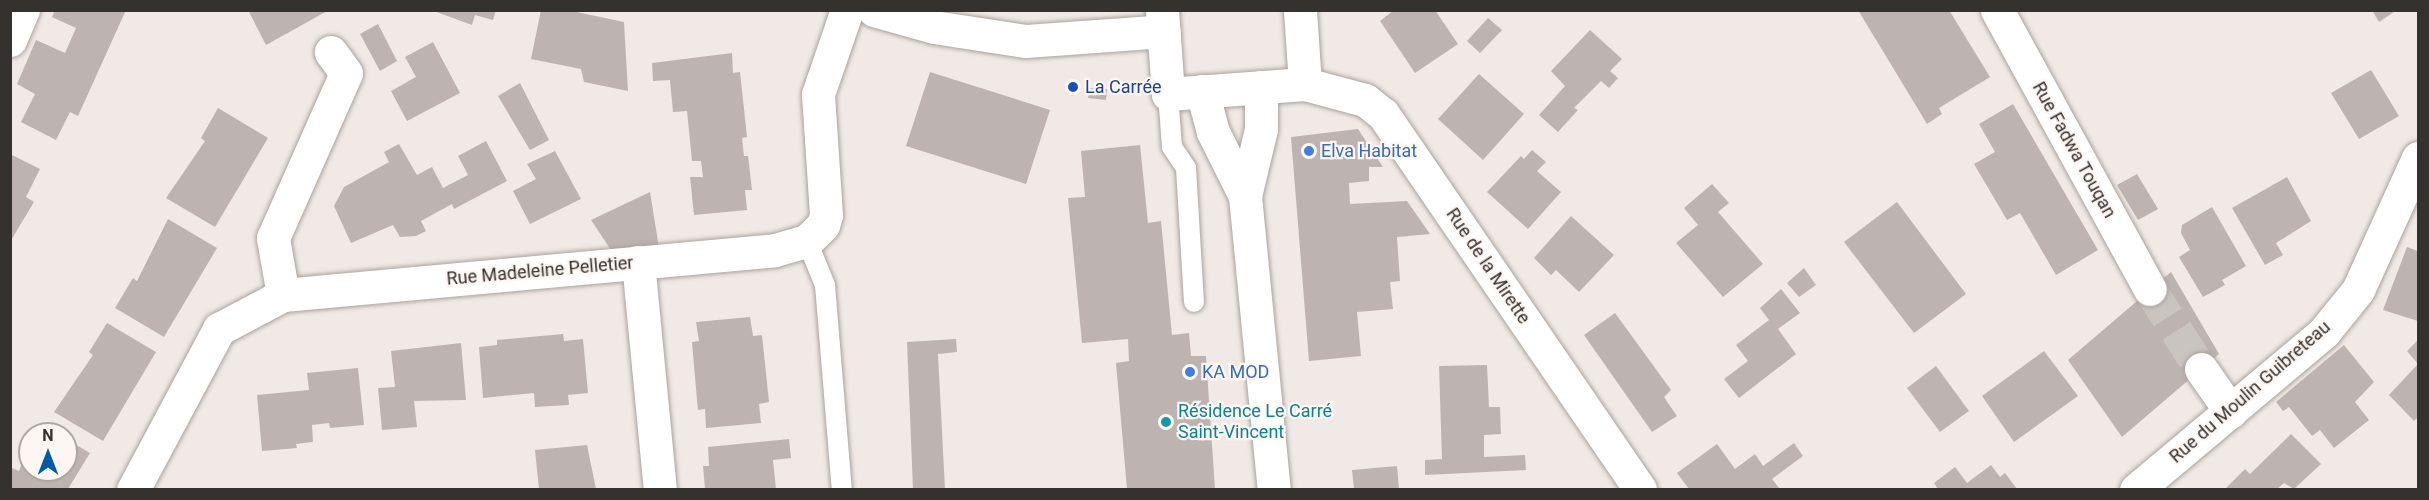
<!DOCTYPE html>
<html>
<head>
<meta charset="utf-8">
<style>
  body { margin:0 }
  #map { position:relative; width:2429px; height:500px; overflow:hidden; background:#f0e9e5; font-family:Roboto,sans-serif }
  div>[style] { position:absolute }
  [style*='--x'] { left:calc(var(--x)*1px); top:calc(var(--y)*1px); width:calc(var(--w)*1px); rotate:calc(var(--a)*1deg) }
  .building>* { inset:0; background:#bdb4b2 }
  .minor-tunnel>* { height:33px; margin-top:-16.5px; transform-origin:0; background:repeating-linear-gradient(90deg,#cac4c1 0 33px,transparent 0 49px) }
  .roads { filter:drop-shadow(0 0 2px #a9a29e) drop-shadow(0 0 2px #a9a29e) }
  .service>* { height:20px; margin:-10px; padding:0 10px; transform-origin:10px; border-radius:10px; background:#fff }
  .minor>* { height:33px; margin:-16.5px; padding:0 16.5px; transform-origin:16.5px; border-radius:16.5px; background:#fff }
  .secondary>* { height:33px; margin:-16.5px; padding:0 16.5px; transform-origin:16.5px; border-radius:16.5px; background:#fff }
  .dots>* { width:16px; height:16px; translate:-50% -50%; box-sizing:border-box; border:3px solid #fef6f2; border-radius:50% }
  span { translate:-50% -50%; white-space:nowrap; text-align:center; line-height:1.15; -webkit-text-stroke:4.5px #fef6f2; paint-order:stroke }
  .transit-label { font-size:18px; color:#164399 }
  .left { translate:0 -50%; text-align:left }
  .street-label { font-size:18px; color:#34312f }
  .shop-label { font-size:18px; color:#366cbe }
  .culture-label { font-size:18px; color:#0d838f }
  .frame { position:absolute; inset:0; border:12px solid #34312f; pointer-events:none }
  .north { position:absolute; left:18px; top:422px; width:60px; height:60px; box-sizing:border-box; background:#fef6f2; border:2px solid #ada7a4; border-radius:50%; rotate:0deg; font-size:16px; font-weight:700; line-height:24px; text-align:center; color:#34312f }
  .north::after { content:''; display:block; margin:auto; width:21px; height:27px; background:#005ca9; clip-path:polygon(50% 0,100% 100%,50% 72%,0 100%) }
</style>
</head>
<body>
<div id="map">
  <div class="building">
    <i style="clip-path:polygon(55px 10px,126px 10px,78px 116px,70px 112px,56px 140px,21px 122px,35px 94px,17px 84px,36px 40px,65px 53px,76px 28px,52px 17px)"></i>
    <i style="clip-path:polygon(248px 10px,329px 10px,266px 45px)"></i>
    <i style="clip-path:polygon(431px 10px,496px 10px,493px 20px,475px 15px,472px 25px)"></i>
    <i style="clip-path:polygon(541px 10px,567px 10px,624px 22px,628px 91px,584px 82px,581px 69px,531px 59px)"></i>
    <i style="clip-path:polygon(1394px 10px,1435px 10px,1458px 44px,1415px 73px,1380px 21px)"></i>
    <i style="clip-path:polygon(1858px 10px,1949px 10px,1990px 77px,1939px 108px,1942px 114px,1927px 124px)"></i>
    <i style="clip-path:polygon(2372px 10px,2397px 10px,2379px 22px)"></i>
    <i style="clip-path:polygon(1488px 18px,1502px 30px,1480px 53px,1467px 41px)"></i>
    <i style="clip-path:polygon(378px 24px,397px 61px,380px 71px,360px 34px)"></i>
    <i style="clip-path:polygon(1590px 30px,1622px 59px,1610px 71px,1618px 78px,1609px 88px,1601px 81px,1574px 108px,1578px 110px,1558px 132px,1539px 115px,1565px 86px,1551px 71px)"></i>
    <i style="clip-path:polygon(433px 42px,460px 93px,407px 121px,391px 91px,416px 77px,405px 57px)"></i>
    <i style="clip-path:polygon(732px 53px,733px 73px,740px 72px,747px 137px,742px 138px,744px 156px,748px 156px,752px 190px,745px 190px,747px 210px,694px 215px,690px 177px,703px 177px,701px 161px,692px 161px,687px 111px,673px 112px,670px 80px,653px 81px,652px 63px)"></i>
    <i style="clip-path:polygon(2371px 70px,2399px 116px,2359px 139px,2331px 93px)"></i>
    <i style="clip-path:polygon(930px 72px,1050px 110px,1026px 184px,906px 146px)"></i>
    <i style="clip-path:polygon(1479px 74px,1524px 114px,1483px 160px,1438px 119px)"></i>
    <i style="clip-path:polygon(520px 83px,549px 140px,530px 150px,498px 96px)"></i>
    <i style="clip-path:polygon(1089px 88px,1107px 89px,1106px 100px,1088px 98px)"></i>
    <i style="clip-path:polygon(2013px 104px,2098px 250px,2056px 275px,2020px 213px,2007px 220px,1974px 164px,1995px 152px,1979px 124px)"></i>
    <i style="clip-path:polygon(218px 108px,268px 138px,215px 227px,166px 198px,205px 141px,201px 138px)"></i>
    <i style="clip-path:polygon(1358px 129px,1383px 167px,1369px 167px,1369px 181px,1349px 183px,1350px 204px,1407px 201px,1430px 234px,1397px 237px,1400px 281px,1390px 282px,1393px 309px,1357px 312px,1361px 356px,1309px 361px,1291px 137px)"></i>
    <i style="clip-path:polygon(486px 141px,507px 181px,454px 209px,452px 204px,421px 221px,426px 231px,416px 236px,400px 237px,393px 225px,351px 243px,334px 206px,344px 187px,389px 162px,384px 152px,399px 144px,417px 175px,432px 167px,443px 188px,468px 175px,458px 156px)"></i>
    <i style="clip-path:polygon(1140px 145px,1148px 223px,1161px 221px,1172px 335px,1189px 333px,1191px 356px,1206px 356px,1215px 489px,1127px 489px,1116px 363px,1129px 361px,1128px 339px,1082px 343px,1068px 198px,1085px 197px,1081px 151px)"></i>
    <i style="clip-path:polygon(1532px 150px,1546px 162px,1537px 171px,1561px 192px,1528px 229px,1487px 192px,1521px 156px,1524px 159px)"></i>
    <i style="clip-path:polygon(555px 151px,581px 199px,530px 224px,513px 191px,536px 179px,527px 164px)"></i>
    <i style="clip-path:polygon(10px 154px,40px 169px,26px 197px,34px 202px,10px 242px)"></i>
    <i style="clip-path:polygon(2137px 174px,2158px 209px,2138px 220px,2117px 185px)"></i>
    <i style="clip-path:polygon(2287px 177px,2311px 221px,2276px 243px,2283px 255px,2265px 265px,2232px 208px)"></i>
    <i style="clip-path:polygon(1712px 184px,1729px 203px,1718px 212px,1763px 264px,1723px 297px,1676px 243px,1698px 225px,1684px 208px)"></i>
    <i style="clip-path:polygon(650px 192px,659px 248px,611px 250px,591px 220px)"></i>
    <i style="clip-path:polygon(1897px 202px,1966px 294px,1914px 333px,1844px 242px)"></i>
    <i style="clip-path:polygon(2212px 207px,2246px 266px,2222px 280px,2225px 285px,2203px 297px,2179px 257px,2190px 250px,2181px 233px,2182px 225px)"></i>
    <i style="clip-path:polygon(1571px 216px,1614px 255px,1579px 292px,1556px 270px,1551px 275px,1534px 258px)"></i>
    <i style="clip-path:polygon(168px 219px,217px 248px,164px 337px,115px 308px,133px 278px,137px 281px)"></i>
    <i style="clip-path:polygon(2407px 247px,2418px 251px,2418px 321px,2383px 310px)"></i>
    <i style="clip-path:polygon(1804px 268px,1816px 285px,1799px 297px,1787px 283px)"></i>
    <i style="clip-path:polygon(2171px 272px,2219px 354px,2122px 437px,2068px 360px)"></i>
    <i style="clip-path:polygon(1781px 289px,1800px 313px,1778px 329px,1796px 354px,1739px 398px,1724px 379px,1748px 361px,1736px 345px,1769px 320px,1760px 308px)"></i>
    <i style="clip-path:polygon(1615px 313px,1671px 390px,1664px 397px,1677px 416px,1652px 432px,1584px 335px)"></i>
    <i style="clip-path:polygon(750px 317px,753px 336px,762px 335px,769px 402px,759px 404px,761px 423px,706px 428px,705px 409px,698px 410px,697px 400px,692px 342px,699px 341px,696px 322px)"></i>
    <i style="clip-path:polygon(107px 323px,156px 352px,103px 441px,54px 412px,93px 355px,89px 352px)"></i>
    <i style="clip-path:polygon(563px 334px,564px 341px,583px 339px,588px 393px,568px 395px,569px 405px,535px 407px,534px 393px,483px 398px,479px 347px,497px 345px,497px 340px)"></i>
    <i style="clip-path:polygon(956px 339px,957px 352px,938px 354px,945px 489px,913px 489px,907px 342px)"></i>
    <i style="clip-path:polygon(2418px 340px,2418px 417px,2414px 421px,2389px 395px,2418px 364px,2407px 351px)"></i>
    <i style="clip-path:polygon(461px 343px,466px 400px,414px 401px,417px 427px,382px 430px,378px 388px,395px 387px,391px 351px)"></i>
    <i style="clip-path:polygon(2344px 345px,2374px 382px,2355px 402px,2369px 420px,2334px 448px,2320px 430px,2312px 436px,2289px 407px,2283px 411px,2276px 402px)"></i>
    <i style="clip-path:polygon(2044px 351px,2078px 396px,2014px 442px,1982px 396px)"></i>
    <i style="clip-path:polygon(1487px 365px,1489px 407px,1500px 407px,1501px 434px,1484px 435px,1484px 457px,1525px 455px,1526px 470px,1425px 475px,1425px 460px,1442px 459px,1439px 366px)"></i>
    <i style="clip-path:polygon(1936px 366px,1969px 411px,1940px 432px,1907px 388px)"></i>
    <i style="clip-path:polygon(358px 368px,364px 425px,330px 428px,329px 423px,312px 425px,313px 442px,296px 444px,297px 448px,262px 451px,257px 395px,309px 390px,307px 373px)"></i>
    <i style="clip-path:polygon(41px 424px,58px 434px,35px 434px)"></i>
    <i style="clip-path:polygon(2291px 434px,2321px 464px,2294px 489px,2284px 483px,2277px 489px,2225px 489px,2245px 469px,2250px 474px)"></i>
    <i style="clip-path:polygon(66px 439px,90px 453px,68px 489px,10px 489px,10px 467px,19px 471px,30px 442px,30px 470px,66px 470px)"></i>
    <i style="clip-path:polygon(789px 439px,791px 458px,773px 460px,776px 489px,705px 489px,703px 466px,709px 466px,708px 447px)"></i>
    <i style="clip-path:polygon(1794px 443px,1803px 456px,1772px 479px,1780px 489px,1689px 489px,1677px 473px,1717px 444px,1735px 469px,1755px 454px,1763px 466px)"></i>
    <i style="clip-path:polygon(587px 445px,596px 489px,539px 489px,535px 450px)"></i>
    <i style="clip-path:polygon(1991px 465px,2000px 477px,2005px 473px,2017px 489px,1938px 489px,1934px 483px,1955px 467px,1967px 483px)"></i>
    <i style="clip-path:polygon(1397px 466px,1399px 489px,1354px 489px,1352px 470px)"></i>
  </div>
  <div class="minor-tunnel">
    <i style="--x:2150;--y:289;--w:95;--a:57.5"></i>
  </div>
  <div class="roads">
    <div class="service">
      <i style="--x:1168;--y:94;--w:53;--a:85.7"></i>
      <i style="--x:1172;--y:147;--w:25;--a:56"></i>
      <i style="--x:1186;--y:168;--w:134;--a:86.6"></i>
      <i style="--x:807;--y:241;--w:48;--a:67.8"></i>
      <i style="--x:825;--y:285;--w:206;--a:85.3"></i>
    </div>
    <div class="minor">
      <i style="--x:874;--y:10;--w:62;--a:15.8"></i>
      <i style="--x:934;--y:27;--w:93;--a:8.7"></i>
      <i style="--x:1026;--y:41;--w:138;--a:-4.1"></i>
      <i style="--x:1997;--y:10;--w:318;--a:61.3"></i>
      <i style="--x:10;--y:40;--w:33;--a:-67"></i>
      <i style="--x:1305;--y:84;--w:62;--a:14.9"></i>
      <i style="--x:1365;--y:100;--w:23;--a:38"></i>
      <i style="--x:1383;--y:114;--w:455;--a:55.6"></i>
      <i style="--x:638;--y:262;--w:229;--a:84.5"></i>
      <i style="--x:283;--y:295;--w:58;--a:-100"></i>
      <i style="--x:273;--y:238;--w:180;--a:-66.1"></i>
      <i style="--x:346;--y:73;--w:26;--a:-126"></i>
      <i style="--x:2201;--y:369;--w:52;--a:55.1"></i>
      <i style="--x:133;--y:490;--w:183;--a:-61.9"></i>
      <i style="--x:219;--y:329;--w:72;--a:-28"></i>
      <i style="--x:283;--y:295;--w:494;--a:-5.2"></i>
      <i style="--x:775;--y:250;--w:33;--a:-16"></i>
      <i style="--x:807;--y:241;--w:23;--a:-45"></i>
      <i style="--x:823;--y:225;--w:10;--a:-73"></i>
      <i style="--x:826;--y:215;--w:121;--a:-93.8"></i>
      <i style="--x:818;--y:94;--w:89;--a:-71"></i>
      <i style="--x:2136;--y:490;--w:246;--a:-40"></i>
      <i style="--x:2324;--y:332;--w:54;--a:-51"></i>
      <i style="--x:2358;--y:290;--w:145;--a:-65.6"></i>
    </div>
    <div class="secondary">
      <i style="--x:1162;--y:10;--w:84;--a:85.9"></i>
      <i style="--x:1168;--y:94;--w:137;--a:-4.2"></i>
      <i style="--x:1305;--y:84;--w:74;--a:-93.9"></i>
      <i style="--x:1261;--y:87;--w:42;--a:90"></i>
      <i style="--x:1261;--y:129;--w:69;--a:103.4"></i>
      <i style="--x:1245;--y:196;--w:295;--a:84.4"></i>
      <i style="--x:1202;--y:91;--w:42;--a:75"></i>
      <i style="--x:1213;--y:132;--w:72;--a:63.4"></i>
    </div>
  </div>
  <div class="dots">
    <i style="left:1073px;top:87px;background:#1a4fb4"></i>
    <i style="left:1309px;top:151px;background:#3f7fe0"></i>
    <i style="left:1190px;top:372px;background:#3f7fe0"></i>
    <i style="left:1166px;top:422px;background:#0f9aa8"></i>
  </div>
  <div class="transit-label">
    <span class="left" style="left:1085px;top:87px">La Carrée</span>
  </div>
  <div class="street-label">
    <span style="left:2074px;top:150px;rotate:61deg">Rue Fadwa Touqan</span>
    <span style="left:1488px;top:266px;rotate:56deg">Rue de la Mirette</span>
    <span style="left:540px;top:271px;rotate:-5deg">Rue Madeleine Pelletier</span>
    <span style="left:2250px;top:392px;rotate:-41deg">Rue du Moulin Guibreteau</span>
  </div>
  <div class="shop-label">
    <span class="left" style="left:1321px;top:151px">Elva Habitat</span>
    <span class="left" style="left:1202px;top:372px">KA MOD</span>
  </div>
  <div class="culture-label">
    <span class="left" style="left:1178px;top:422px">Résidence Le Carré<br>Saint-Vincent</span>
  </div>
  <div class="frame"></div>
  <div class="north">N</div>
</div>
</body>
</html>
